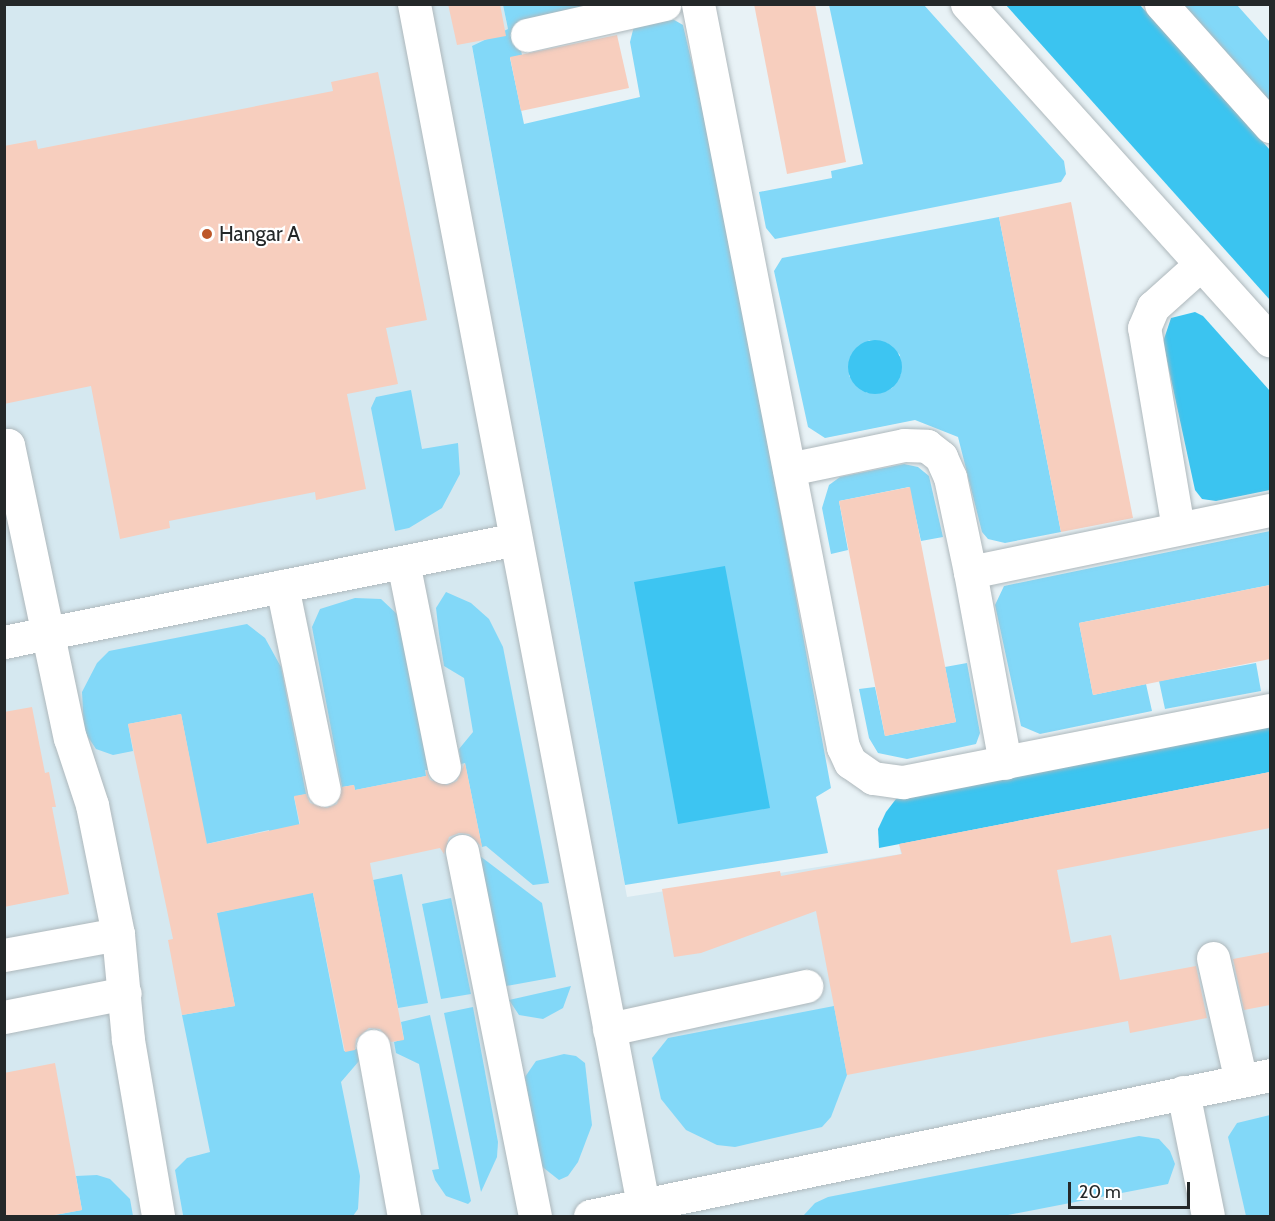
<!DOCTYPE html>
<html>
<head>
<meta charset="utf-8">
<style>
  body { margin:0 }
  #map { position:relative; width:1275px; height:1221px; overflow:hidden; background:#e8f2f6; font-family:Cabin,sans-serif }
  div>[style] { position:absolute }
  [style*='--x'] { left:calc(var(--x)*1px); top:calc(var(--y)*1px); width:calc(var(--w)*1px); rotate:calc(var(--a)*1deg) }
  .built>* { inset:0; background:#d5e8f0 }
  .green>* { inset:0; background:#82d8f8 }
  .forest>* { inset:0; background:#3bc4f0 }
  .water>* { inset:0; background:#3dc5f2 }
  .round { border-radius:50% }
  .building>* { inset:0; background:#f7cebe }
  .roads { filter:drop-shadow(0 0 2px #aeb8bc) drop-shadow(0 0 2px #aeb8bc) }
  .minor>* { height:33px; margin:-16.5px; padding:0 16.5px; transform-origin:16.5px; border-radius:16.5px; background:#fff }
  .dots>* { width:16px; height:16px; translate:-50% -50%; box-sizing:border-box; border:3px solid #fff; border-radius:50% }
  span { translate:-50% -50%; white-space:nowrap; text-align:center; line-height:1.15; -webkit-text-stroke:4.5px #fff; paint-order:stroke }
  .poi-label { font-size:21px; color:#242829 }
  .left { translate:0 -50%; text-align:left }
  .frame { position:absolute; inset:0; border:6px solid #242829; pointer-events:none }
  .scale { position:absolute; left:1068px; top:1182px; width:122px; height:27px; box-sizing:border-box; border:3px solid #242829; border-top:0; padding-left:8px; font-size:18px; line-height:21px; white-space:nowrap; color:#242829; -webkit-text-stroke:4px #fff; paint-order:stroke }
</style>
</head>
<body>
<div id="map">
  <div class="built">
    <i style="clip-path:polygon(5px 5px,503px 5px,508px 29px,472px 47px,627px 897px,901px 854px,899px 844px,1270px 772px,1270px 1216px,5px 1216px)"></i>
  </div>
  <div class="green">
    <i style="clip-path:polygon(503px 5px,622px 5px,516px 27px,522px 55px,510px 58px,524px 124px,640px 97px,630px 42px,635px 22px,669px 17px,683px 25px,721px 189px,831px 788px,816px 797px,828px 853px,625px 885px,472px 46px,508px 29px)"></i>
    <i style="clip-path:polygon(829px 5px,924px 5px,1064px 161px,1066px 174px,1061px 182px,775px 239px,766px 228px,759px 192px,832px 178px,831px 171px,863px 164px)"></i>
    <i style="clip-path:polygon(1179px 5px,1237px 5px,1270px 42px,1270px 105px)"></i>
    <i style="clip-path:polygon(evenodd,999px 217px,1061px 532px,1005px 543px,988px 539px,982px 532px,958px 437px,915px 420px,825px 438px,808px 427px,774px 271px,782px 258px,999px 217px,869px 340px,887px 343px,900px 355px,901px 374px,892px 388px,884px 392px,867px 393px,849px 376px,869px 340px)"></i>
    <i style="clip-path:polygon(411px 390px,422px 449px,458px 443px,460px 474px,442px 508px,409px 528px,395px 531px,371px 408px,376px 397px)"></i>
    <i style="clip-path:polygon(904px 464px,918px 467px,929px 476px,943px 537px,921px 541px,909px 487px,839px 501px,848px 550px,831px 554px,822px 508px,829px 485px,840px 477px)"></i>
    <i style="clip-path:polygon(1270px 531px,1270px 585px,1079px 623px,1093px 695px,1146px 684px,1152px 711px,1040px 734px,1021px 726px,995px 605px,1004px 586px)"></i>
    <i style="clip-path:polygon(446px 592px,471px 603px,489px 619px,503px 647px,549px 883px,533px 885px,486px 846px,482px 847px,465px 763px,461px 764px,459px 749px,473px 732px,464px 678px,444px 666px,439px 634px,436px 608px)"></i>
    <i style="clip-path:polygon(355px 598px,381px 599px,398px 615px,429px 770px,425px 770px,426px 776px,355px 790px,354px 785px,342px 787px,312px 627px,320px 609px)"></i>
    <i style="clip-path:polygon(247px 624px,265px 638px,281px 667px,306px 794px,294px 797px,344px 1051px,357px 1049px,359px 1061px,341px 1082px,360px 1176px,358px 1209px,353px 1216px,183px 1215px,175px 1170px,187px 1158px,210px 1152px,182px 1015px,235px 1006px,216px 913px,284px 898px,269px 830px,206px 844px,181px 714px,128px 724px,133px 751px,113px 755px,96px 749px,84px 731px,82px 692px,97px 663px,109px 651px)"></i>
    <i style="clip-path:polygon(967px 663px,980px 733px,976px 744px,907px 759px,878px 753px,869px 738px,859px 689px,875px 687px,885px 736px,956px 722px,945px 667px)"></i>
    <i style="clip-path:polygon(1256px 663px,1261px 691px,1165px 709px,1159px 681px)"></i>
    <i style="clip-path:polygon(480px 856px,542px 903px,556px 977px,506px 986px)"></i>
    <i style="clip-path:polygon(402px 874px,428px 1003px,398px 1008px,373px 880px)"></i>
    <i style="clip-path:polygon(451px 898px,471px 994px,441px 999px,422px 904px)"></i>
    <i style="clip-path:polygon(571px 986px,563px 1008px,543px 1019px,519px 1015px,509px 1000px)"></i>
    <i style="clip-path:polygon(834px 1006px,847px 1075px,831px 1117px,822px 1127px,735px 1147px,717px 1145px,686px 1130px,661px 1099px,652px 1058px,668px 1038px)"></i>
    <i style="clip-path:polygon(473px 1007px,498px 1142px,497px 1157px,481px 1192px,444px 1013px)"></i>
    <i style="clip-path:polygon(430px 1015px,471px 1201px,468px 1204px,446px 1196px,435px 1180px,432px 1170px,439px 1169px,419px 1064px,396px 1053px,394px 1042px,404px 1039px,401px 1022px)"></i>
    <i style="clip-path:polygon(564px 1054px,576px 1056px,585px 1063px,592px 1125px,578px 1162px,568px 1176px,559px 1180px,540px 1165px,525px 1077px,536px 1061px)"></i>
    <i style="clip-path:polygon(1270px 1115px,1270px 1216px,1246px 1216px,1228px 1137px,1237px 1123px)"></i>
    <i style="clip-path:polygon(1139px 1136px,1159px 1139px,1170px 1151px,1175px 1164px,1168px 1184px,1003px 1216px,803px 1216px,815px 1203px,828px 1197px)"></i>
    <i style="clip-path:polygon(97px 1175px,110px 1179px,130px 1199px,133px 1216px,50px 1216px,82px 1210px,76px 1176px)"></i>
  </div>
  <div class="forest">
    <i style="clip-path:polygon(1006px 5px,1140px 5px,1270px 150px,1270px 300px)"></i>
    <i style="clip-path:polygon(1195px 312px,1203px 316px,1270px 391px,1270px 490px,1216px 501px,1202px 499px,1195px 490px,1163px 342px,1171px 318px)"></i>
    <i style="clip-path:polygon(1270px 724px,1270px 772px,879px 848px,878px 829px,886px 812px,896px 799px,917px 790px)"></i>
  </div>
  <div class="water">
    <i class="round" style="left:848px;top:340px;width:54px;height:54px"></i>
    <i style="clip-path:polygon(725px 566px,770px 808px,678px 824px,634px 582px)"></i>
  </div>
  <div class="building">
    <i style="clip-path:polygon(448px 4px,500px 4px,506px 36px,457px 45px)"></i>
    <i style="clip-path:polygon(754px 4px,815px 4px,846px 162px,787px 174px)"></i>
    <i style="clip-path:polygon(617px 35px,629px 88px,521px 111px,510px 57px)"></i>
    <i style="clip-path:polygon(378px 72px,427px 320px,386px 328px,398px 384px,347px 394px,366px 489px,316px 500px,315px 492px,169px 521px,170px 528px,120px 539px,91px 386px,4px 404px,4px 146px,36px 140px,38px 149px,333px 91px,331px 82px)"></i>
    <i style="clip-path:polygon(1071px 202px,1133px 518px,1061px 532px,999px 217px)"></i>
    <i style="clip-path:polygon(910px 487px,956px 722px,885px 736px,839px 501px)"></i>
    <i style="clip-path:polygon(1270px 585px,1270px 659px,1093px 695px,1079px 623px)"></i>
    <i style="clip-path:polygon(32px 707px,45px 773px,49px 772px,56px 807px,52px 807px,69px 894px,4px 907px,4px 712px)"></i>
    <i style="clip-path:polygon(181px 714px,207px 844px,300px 824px,294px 796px,306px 794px,310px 803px,327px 808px,337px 804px,342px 787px,354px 785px,355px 790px,426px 776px,426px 770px,430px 780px,447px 785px,457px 781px,465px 763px,482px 847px,469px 834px,459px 833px,449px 837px,444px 854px,440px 848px,370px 863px,404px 1040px,391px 1042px,380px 1029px,369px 1028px,356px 1039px,355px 1050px,345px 1052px,313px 893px,217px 913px,235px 1006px,182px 1015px,168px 940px,173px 939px,128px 724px)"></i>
    <i style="clip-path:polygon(1270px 772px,1270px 828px,1057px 870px,1071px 943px,1111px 935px,1120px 980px,1196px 966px,1207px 1018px,1130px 1033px,1128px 1021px,847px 1075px,816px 911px,701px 953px,674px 957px,662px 889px,780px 871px,781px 876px,902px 854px,899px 844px)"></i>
    <i style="clip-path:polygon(1270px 952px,1270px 1005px,1244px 1010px,1233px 959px)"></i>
    <i style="clip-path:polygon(55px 1063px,82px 1210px,49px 1216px,4px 1216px,4px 1073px)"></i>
  </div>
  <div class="roads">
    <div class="minor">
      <i style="--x:414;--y:4;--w:1223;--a:79.2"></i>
      <i style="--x:698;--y:4;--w:757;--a:78.96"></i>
      <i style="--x:843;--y:747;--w:17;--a:65"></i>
      <i style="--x:850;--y:762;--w:28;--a:35"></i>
      <i style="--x:873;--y:778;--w:30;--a:8"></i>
      <i style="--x:903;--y:782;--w:374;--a:-11.1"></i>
      <i style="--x:967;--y:4;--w:453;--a:48"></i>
      <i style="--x:1161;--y:4;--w:164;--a:48.2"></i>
      <i style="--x:527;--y:35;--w:141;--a:-12.7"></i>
      <i style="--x:4;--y:446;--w:4;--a:-14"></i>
      <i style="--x:8;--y:445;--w:299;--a:78.1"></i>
      <i style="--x:70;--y:738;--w:71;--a:71.8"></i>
      <i style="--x:92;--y:805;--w:132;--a:78.6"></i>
      <i style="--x:118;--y:934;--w:106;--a:84.6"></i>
      <i style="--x:128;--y:1040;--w:179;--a:80.3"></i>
      <i style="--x:789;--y:469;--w:117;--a:-11.8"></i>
      <i style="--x:904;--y:445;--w:23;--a:2"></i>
      <i style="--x:927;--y:446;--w:18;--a:38"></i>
      <i style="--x:941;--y:457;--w:22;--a:66"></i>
      <i style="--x:950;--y:477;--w:97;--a:78.1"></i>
      <i style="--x:970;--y:572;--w:194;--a:79.6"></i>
      <i style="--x:1178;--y:528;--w:203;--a:-99.6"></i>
      <i style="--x:1144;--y:328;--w:23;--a:-67"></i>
      <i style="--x:1153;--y:307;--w:64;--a:-41.9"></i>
      <i style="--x:403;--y:562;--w:209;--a:78.7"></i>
      <i style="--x:970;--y:572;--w:306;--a:-11.7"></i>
      <i style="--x:282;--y:586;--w:208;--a:78.4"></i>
      <i style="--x:4;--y:642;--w:522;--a:-11.37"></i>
      <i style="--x:462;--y:851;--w:372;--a:78.7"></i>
      <i style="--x:4;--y:955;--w:116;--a:-10.4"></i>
      <i style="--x:1213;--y:958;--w:126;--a:77.2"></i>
      <i style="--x:4;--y:1017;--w:123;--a:-11.2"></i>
      <i style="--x:609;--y:1029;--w:202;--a:-12.3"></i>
      <i style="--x:373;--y:1046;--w:173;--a:79.7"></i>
      <i style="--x:1183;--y:1092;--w:126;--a:78.6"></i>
      <i style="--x:590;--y:1216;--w:694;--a:-11.71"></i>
    </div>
  </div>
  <div class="dots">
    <i style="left:207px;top:234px;background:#bd5729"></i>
  </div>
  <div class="poi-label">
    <span class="left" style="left:219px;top:234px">Hangar A</span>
  </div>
  <div class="frame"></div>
  <div class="scale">20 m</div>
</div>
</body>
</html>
